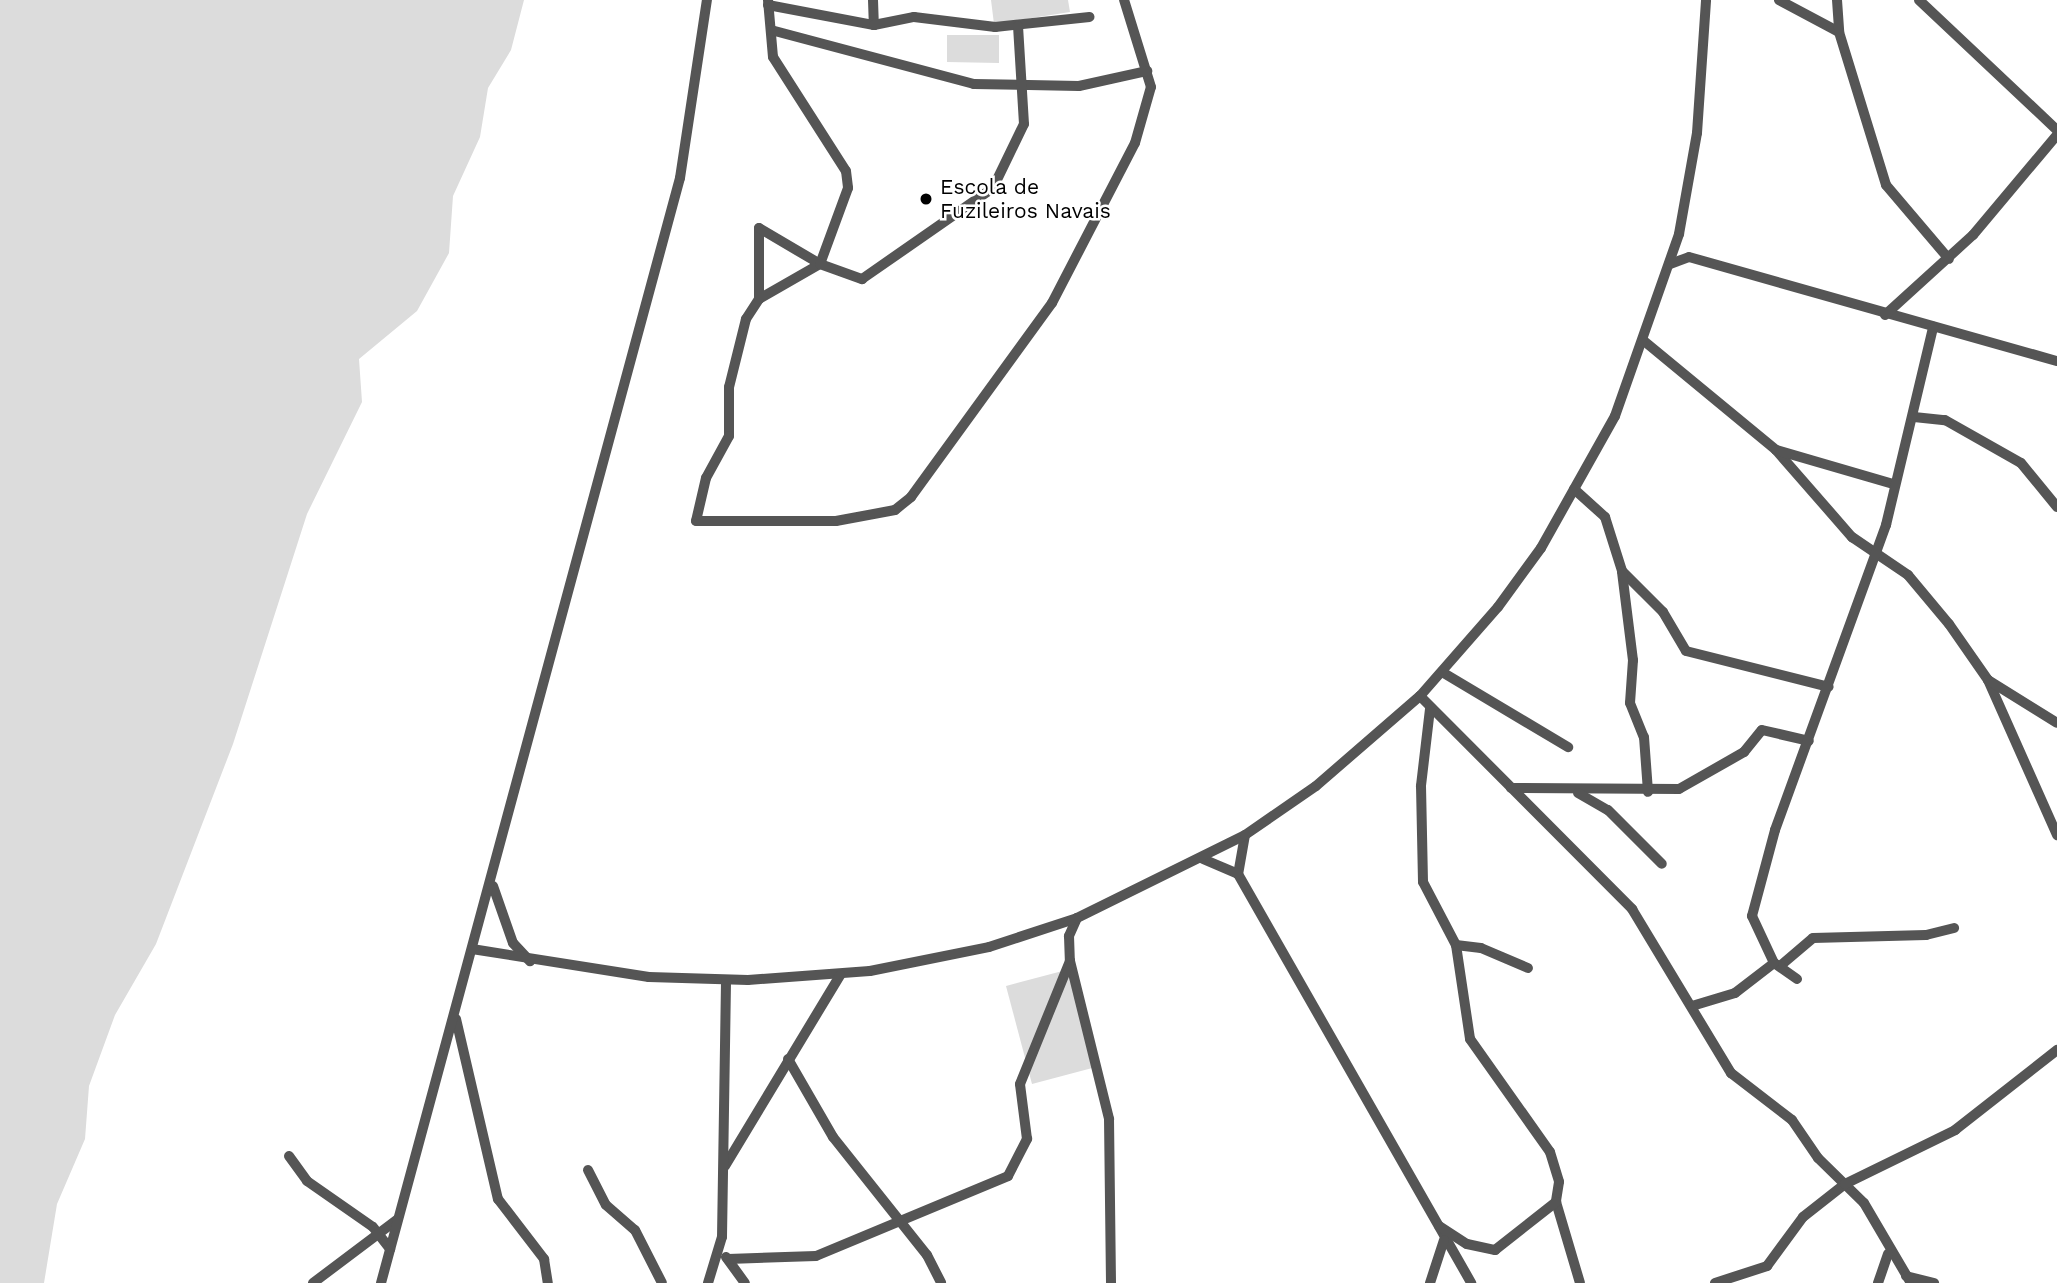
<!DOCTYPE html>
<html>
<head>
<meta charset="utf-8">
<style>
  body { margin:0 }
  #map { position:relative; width:2057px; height:1283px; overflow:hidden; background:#fff; font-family:"Work Sans",sans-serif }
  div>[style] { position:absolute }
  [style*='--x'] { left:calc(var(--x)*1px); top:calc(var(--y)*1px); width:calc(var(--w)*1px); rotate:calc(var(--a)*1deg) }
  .green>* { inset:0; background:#dcdcdc }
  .minor>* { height:10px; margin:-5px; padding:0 5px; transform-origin:5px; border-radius:5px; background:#555 }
  .dots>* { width:19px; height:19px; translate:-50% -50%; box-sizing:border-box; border:4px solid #fff; border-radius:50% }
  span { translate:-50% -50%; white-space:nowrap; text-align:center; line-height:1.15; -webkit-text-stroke:5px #fff; paint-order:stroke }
  .poi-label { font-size:21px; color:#000 }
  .left { translate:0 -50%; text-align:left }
</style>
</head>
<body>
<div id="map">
  <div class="green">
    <i style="clip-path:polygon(0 0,524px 0,511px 50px,488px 88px,480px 137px,453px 196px,449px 253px,417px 311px,359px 359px,362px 402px,307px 514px,233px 744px,156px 944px,115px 1015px,89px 1086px,85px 1139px,57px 1204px,44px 1283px,0 1283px)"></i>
    <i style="clip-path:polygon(991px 0,1068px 0,1070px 12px,994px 24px)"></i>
    <i style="clip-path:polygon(947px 35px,999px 35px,999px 63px,947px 62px)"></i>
    <i style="clip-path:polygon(1070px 969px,1096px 1067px,1032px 1084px,1006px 986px)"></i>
  </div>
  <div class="minor">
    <i style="--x:768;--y:0;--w:57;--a:85"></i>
    <i style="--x:773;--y:57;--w:135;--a:57.4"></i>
    <i style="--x:846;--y:171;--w:17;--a:83"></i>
    <i style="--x:848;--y:188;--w:81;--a:110.2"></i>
    <i style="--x:820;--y:264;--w:70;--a:150.2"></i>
    <i style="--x:759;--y:299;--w:24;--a:123"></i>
    <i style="--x:746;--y:319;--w:70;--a:104"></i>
    <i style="--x:729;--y:387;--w:49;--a:90"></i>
    <i style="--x:729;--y:436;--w:48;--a:118.7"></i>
    <i style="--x:706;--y:478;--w:44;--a:103.1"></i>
    <i style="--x:696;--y:521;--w:140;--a:0"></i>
    <i style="--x:836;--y:521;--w:60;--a:-10.6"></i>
    <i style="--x:895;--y:510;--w:21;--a:-39"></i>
    <i style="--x:911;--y:497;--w:240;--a:-54"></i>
    <i style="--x:1052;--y:303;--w:180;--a:-62.6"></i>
    <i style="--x:1135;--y:143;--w:58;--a:-74.1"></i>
    <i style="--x:1151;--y:87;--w:91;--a:-107.2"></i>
    <i style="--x:873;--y:0;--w:25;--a:88"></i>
    <i style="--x:1779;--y:0;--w:68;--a:28.1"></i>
    <i style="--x:1839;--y:32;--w:160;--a:72.9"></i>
    <i style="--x:1886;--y:185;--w:97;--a:49.6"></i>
    <i style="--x:1837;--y:0;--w:32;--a:86"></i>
    <i style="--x:1919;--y:0;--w:190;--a:43.3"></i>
    <i style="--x:768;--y:5;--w:108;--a:10.7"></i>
    <i style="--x:874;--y:25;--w:41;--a:-11.3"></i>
    <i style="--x:914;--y:17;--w:82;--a:7"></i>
    <i style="--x:995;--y:27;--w:95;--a:-6.1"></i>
    <i style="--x:771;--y:30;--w:210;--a:14.9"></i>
    <i style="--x:974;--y:84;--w:105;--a:1.1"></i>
    <i style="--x:1079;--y:86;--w:70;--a:-12.4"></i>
    <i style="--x:1670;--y:264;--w:20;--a:-20"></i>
    <i style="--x:1689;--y:257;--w:382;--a:15.8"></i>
    <i style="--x:759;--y:299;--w:71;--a:-90"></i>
    <i style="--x:759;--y:228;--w:71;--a:30.5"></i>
    <i style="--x:820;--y:264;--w:45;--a:19.7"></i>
    <i style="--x:862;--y:279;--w:160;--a:-34.8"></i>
    <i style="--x:993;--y:188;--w:71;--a:-64.2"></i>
    <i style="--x:1024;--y:124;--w:98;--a:-93.5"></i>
    <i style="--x:1885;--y:315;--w:119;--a:-42.3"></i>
    <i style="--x:1973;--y:235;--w:131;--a:-50"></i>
    <i style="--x:1644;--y:341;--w:171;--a:39.5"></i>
    <i style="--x:1776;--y:450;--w:116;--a:48.9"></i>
    <i style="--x:1852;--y:537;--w:68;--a:34.2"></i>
    <i style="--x:1908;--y:575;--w:64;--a:50.1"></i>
    <i style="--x:1949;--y:624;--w:68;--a:55.1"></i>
    <i style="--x:1988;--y:680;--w:170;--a:66"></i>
    <i style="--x:1914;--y:417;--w:31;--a:6"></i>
    <i style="--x:1945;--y:420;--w:87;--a:29.5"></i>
    <i style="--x:2021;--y:463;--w:57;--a:50.7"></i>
    <i style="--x:1776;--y:450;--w:122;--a:16.2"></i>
    <i style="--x:1574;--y:489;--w:42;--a:42.1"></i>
    <i style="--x:1605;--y:517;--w:57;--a:72.5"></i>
    <i style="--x:1622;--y:571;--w:58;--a:45"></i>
    <i style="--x:1663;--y:612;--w:45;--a:59.5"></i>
    <i style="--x:1686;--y:651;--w:147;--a:14.1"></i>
    <i style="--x:1622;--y:572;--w:89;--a:82.9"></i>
    <i style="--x:1633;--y:660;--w:43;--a:94"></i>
    <i style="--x:1630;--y:703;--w:37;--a:68"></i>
    <i style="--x:1644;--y:737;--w:55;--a:85.8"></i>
    <i style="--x:1442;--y:672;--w:147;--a:30.8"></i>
    <i style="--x:1988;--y:680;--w:81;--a:31.9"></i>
    <i style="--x:1420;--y:696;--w:301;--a:45.1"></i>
    <i style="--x:1632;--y:909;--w:192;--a:58.9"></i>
    <i style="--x:1731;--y:1073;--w:77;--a:37.6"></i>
    <i style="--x:1792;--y:1120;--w:46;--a:55.6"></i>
    <i style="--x:1818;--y:1158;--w:64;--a:44.4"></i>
    <i style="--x:1864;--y:1203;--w:93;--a:59.6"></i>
    <i style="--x:1430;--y:709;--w:78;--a:96.7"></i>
    <i style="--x:1421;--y:786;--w:96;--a:88.8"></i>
    <i style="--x:1423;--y:882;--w:71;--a:62.4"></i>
    <i style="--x:1456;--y:945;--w:95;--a:81.5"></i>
    <i style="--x:1470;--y:1039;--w:138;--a:54.7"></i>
    <i style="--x:1550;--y:1152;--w:31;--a:73"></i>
    <i style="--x:1559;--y:1182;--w:20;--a:99"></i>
    <i style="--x:1556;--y:1202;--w:84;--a:73.5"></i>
    <i style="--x:1511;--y:788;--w:168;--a:0.3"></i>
    <i style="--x:1679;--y:789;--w:75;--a:-29.6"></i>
    <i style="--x:1744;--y:752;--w:28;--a:-51"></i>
    <i style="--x:1762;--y:730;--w:48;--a:13.2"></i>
    <i style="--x:1578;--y:793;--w:34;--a:30"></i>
    <i style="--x:1608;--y:810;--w:76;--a:45"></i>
    <i style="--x:1245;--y:835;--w:40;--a:100"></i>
    <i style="--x:1238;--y:874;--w:471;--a:60.3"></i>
    <i style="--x:1203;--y:859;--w:38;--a:23"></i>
    <i style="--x:493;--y:886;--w:60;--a:70.7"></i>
    <i style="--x:513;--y:943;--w:25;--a:47"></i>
    <i style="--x:1077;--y:918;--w:20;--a:114"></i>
    <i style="--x:1069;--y:936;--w:25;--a:88"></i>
    <i style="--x:1070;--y:961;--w:163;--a:76.1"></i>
    <i style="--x:1109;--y:1119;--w:164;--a:89.3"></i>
    <i style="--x:1456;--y:945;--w:25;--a:7"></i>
    <i style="--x:1481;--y:948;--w:51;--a:23.1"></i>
    <i style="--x:472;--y:949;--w:179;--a:9"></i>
    <i style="--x:649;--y:977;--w:99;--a:1.7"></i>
    <i style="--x:748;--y:980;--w:122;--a:-4.2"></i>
    <i style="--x:870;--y:971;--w:121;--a:-11.4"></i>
    <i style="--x:989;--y:947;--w:93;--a:-18.2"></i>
    <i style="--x:1077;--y:918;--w:187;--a:-26.3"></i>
    <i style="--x:1245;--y:835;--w:86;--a:-34.6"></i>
    <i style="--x:1316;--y:786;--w:138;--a:-40.9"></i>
    <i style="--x:1420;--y:696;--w:118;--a:-48.8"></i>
    <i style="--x:1498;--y:607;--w:73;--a:-53.9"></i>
    <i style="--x:1541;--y:548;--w:151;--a:-60.7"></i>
    <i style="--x:1615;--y:416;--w:193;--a:-70.6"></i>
    <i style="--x:1679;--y:234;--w:103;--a:-79.9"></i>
    <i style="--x:1697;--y:133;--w:133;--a:-86.1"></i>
    <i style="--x:1780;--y:966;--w:43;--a:-40.3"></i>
    <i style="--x:1813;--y:938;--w:113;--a:-1.5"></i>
    <i style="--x:1926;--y:935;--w:29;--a:-14"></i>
    <i style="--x:1797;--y:979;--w:28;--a:-145"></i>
    <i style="--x:1774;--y:963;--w:52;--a:-115.1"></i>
    <i style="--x:1752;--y:916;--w:89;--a:-75"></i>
    <i style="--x:1775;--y:830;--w:325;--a:-70"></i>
    <i style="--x:1886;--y:525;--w:204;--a:-76.6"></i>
    <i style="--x:1692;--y:1006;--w:45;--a:-16.8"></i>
    <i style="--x:1735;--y:993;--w:49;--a:-37.6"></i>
    <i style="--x:456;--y:1019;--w:185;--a:76.9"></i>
    <i style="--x:498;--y:1199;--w:76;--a:52.5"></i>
    <i style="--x:544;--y:1259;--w:24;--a:81"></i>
    <i style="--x:788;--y:1059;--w:90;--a:60"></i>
    <i style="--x:833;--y:1137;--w:151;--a:51.5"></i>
    <i style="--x:927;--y:1255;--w:31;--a:63"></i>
    <i style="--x:289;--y:1156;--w:31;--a:54"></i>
    <i style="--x:307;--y:1181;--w:80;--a:34.9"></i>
    <i style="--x:373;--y:1227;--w:28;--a:52"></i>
    <i style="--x:725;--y:1166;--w:223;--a:-58.9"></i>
    <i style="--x:588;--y:1170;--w:39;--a:63"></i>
    <i style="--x:606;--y:1205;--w:38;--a:41"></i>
    <i style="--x:635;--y:1230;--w:59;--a:63"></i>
    <i style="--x:1439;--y:1226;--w:33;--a:33"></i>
    <i style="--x:1467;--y:1244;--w:29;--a:12"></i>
    <i style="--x:1495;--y:1250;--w:78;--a:-38.2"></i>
    <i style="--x:726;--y:1257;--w:32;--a:54"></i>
    <i style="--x:728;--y:1259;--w:88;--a:-2"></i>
    <i style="--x:816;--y:1256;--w:208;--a:-22.6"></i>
    <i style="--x:1008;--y:1176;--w:42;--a:-62.8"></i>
    <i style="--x:1027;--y:1139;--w:55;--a:-97.3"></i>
    <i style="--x:1020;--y:1084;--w:133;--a:-67.9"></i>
    <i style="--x:1906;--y:1276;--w:29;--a:14"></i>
    <i style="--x:313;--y:1283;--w:106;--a:-37"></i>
    <i style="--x:381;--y:1283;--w:1145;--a:-74.86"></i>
    <i style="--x:680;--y:178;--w:180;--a:-81.4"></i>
    <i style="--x:708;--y:1283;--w:48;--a:-73.1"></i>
    <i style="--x:722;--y:1237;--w:257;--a:-89.1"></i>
    <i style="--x:1430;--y:1283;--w:45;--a:-72"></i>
    <i style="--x:1715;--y:1283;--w:55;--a:-18.1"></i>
    <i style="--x:1767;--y:1266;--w:61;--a:-53.7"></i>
    <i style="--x:1803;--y:1217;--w:53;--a:-38.2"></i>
    <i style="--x:1845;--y:1184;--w:123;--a:-26.1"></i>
    <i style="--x:1955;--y:1130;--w:130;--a:-38.1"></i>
    <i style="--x:1878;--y:1283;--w:31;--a:-71"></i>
  </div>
  <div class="dots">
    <i style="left:926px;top:199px;background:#000"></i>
  </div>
  <div class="poi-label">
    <span class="left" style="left:940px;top:199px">Escola de<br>Fuzileiros Navais</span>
  </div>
</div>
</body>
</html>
